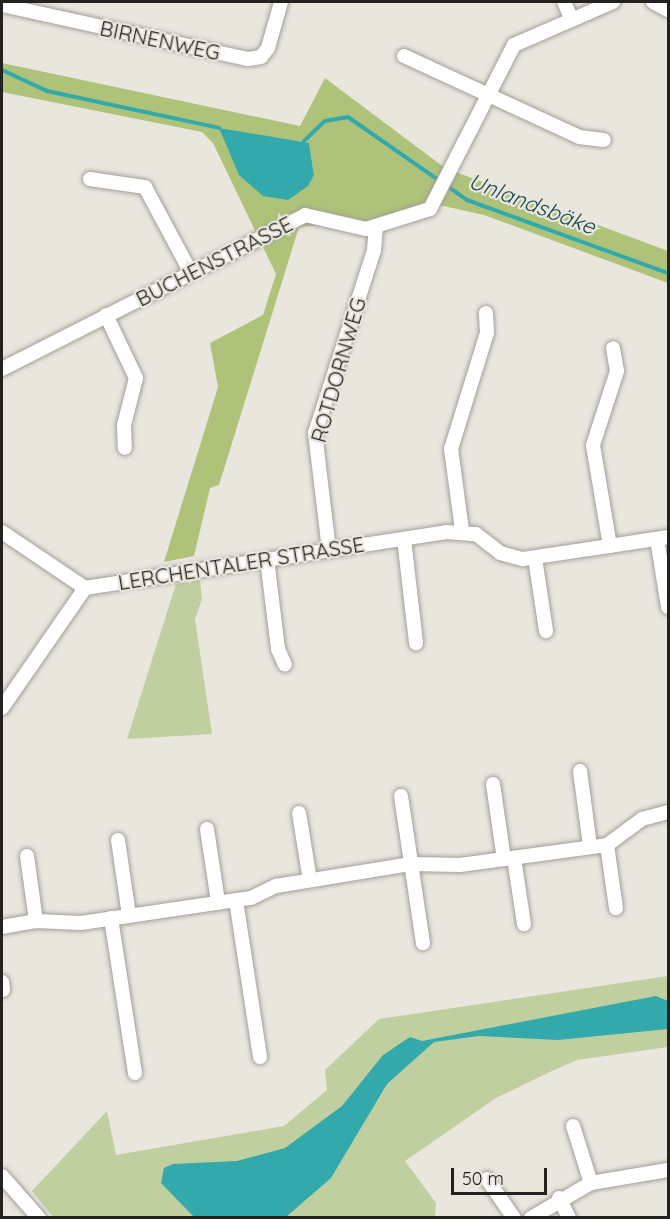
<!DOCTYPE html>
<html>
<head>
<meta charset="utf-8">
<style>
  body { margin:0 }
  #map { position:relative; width:670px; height:1219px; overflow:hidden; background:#e9e6de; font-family:Quicksand,sans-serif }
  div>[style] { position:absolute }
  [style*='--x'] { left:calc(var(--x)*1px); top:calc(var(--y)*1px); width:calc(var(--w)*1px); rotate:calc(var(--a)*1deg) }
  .green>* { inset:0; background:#c0cf9f }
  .forest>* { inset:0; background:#aec379 }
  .water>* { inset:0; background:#33a9ab }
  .stream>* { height:4px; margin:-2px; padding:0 2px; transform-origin:2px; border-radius:2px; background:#33a9ab }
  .roads { filter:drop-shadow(0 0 2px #a29f97) drop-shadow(0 0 2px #a29f97) }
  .minor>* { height:14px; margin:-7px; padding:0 7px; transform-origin:7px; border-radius:7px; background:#fff }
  span { translate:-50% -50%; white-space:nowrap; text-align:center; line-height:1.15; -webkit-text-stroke:4.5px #e9e6de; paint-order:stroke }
  .street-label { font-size:21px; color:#23221f }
  .water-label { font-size:22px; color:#194b4c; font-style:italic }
  .frame { position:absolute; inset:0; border:3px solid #23221f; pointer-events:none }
  .scale { position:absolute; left:451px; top:1168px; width:96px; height:27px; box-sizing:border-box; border:3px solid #23221f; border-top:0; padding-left:8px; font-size:18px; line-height:21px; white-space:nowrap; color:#23221f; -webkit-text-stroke:4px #e9e6de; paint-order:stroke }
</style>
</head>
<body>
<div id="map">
  <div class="green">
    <i style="clip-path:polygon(200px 580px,202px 599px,195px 619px,212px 734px,127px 739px,176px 584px)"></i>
    <i style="clip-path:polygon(668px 976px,668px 1047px,577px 1060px,552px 1071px,496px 1098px,405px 1161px,436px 1203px,435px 1217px,53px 1217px,32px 1191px,107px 1111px,116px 1155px,284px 1126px,327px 1090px,325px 1070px,379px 1019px)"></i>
  </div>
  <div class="forest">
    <i style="clip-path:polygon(evenodd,2px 63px,300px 126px,325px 78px,445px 168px,668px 251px,668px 283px,484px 215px,430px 203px,368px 221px,299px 227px,219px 485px,210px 488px,194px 556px,164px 562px,218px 387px,210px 343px,263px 315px,276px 274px,213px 143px,202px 132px,2px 92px,2px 63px,219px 129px,309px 143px,314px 175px,219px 129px)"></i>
  </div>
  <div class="water">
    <i style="clip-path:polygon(219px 128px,309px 143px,314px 175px,308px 186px,288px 200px,263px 196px,239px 175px)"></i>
    <i style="clip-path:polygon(656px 996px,668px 1001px,668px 1029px,558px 1040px,479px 1036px,434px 1042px,387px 1084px,331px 1178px,286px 1217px,194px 1217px,161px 1183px,164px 1168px,173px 1164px,237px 1161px,285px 1148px,342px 1106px,383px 1055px,410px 1037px,422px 1041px)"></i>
  </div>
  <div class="stream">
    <i style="--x:2;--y:70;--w:50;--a:25"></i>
    <i style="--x:47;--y:91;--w:176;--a:12.1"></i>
    <i style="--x:304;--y:141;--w:29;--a:-44"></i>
    <i style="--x:325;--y:121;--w:23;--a:-10"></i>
    <i style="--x:348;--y:117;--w:145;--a:34.9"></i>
    <i style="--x:467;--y:200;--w:214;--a:20"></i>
  </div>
  <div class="roads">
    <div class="minor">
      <i style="--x:564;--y:2;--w:17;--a:66"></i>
      <i style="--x:653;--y:2;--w:17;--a:28"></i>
      <i style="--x:2;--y:5;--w:252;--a:12.4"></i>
      <i style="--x:248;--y:59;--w:13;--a:-9"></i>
      <i style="--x:261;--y:57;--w:11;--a:-52"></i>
      <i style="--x:268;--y:48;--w:48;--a:-74.2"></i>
      <i style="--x:404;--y:56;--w:193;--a:24.8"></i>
      <i style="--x:579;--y:137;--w:25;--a:7"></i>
      <i style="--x:90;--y:179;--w:56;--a:8.3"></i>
      <i style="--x:145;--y:187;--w:95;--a:61.8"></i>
      <i style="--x:106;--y:315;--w:70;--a:64.5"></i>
      <i style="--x:136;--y:378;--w:49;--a:104.3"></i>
      <i style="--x:124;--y:425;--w:23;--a:88"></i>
      <i style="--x:2;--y:369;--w:340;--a:-26.9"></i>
      <i style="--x:305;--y:215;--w:63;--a:12.9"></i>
      <i style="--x:366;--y:229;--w:67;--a:-17.4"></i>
      <i style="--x:430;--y:209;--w:184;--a:-62.9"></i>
      <i style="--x:514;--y:45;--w:108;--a:-23.5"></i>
      <i style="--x:462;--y:530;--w:82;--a:-97.7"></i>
      <i style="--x:451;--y:449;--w:121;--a:-72.8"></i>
      <i style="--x:487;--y:333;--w:20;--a:-93"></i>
      <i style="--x:2;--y:532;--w:100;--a:34"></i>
      <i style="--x:404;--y:539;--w:105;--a:83.4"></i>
      <i style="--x:657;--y:539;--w:69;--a:80.8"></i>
      <i style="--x:610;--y:546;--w:102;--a:-99.6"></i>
      <i style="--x:593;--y:445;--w:78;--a:-72"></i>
      <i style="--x:617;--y:371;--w:23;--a:-100"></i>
      <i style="--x:329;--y:550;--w:118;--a:-96.8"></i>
      <i style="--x:315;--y:433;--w:192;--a:-72.1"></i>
      <i style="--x:374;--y:250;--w:22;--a:-85"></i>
      <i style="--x:535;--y:558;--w:74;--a:81.4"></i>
      <i style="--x:267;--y:559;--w:91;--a:83"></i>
      <i style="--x:278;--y:649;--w:17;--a:66"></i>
      <i style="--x:2;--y:708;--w:146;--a:-55.3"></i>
      <i style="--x:85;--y:588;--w:364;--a:-8.8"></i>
      <i style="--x:445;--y:532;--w:31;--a:4"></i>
      <i style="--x:476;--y:534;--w:31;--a:38"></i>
      <i style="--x:500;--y:553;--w:24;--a:15"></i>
      <i style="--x:523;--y:559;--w:147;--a:-8.6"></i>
      <i style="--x:580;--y:771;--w:76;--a:82.4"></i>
      <i style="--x:493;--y:784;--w:76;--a:81.7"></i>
      <i style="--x:401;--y:796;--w:149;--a:81.5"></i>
      <i style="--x:299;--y:813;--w:68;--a:80.7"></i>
      <i style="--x:207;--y:829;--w:74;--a:81.4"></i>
      <i style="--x:118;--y:840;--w:76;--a:81.7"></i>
      <i style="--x:607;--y:845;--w:64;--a:81.9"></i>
      <i style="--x:27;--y:856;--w:66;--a:82.1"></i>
      <i style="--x:514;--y:858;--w:67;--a:81.4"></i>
      <i style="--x:236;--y:900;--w:159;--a:81.3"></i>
      <i style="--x:111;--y:918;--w:157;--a:81.2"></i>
      <i style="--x:2;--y:927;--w:35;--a:-10"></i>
      <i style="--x:36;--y:921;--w:45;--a:2.5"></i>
      <i style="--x:81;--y:923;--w:172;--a:-8.4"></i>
      <i style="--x:251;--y:898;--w:28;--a:-26"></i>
      <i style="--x:276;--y:886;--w:137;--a:-9.3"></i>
      <i style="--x:411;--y:864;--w:49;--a:1.2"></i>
      <i style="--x:460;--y:865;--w:148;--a:-7.7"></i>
      <i style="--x:607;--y:845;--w:44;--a:-36.6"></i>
      <i style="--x:642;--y:819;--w:27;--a:-15"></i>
      <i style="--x:2;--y:982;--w:8;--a:83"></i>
      <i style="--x:573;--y:1126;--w:60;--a:72.5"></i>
      <i style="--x:2;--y:1176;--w:56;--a:48.6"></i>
      <i style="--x:487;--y:1179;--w:47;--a:55.3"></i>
      <i style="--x:559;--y:1198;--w:22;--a:63"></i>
      <i style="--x:531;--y:1218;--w:69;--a:-30.3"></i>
      <i style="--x:591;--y:1183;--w:78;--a:-9.6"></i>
    </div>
  </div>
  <div class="street-label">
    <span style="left:160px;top:40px;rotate:12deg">BIRNENWEG</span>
    <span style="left:214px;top:261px;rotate:-27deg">BUCHENSTRASSE</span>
    <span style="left:338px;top:370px;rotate:-74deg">ROTDORNWEG</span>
    <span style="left:241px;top:563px;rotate:-9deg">LERCHENTALER STRASSE</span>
  </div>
  <div class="water-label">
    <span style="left:532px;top:204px;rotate:21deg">Unlandsbäke</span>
  </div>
  <div class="frame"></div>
  <div class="scale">50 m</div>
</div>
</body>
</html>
